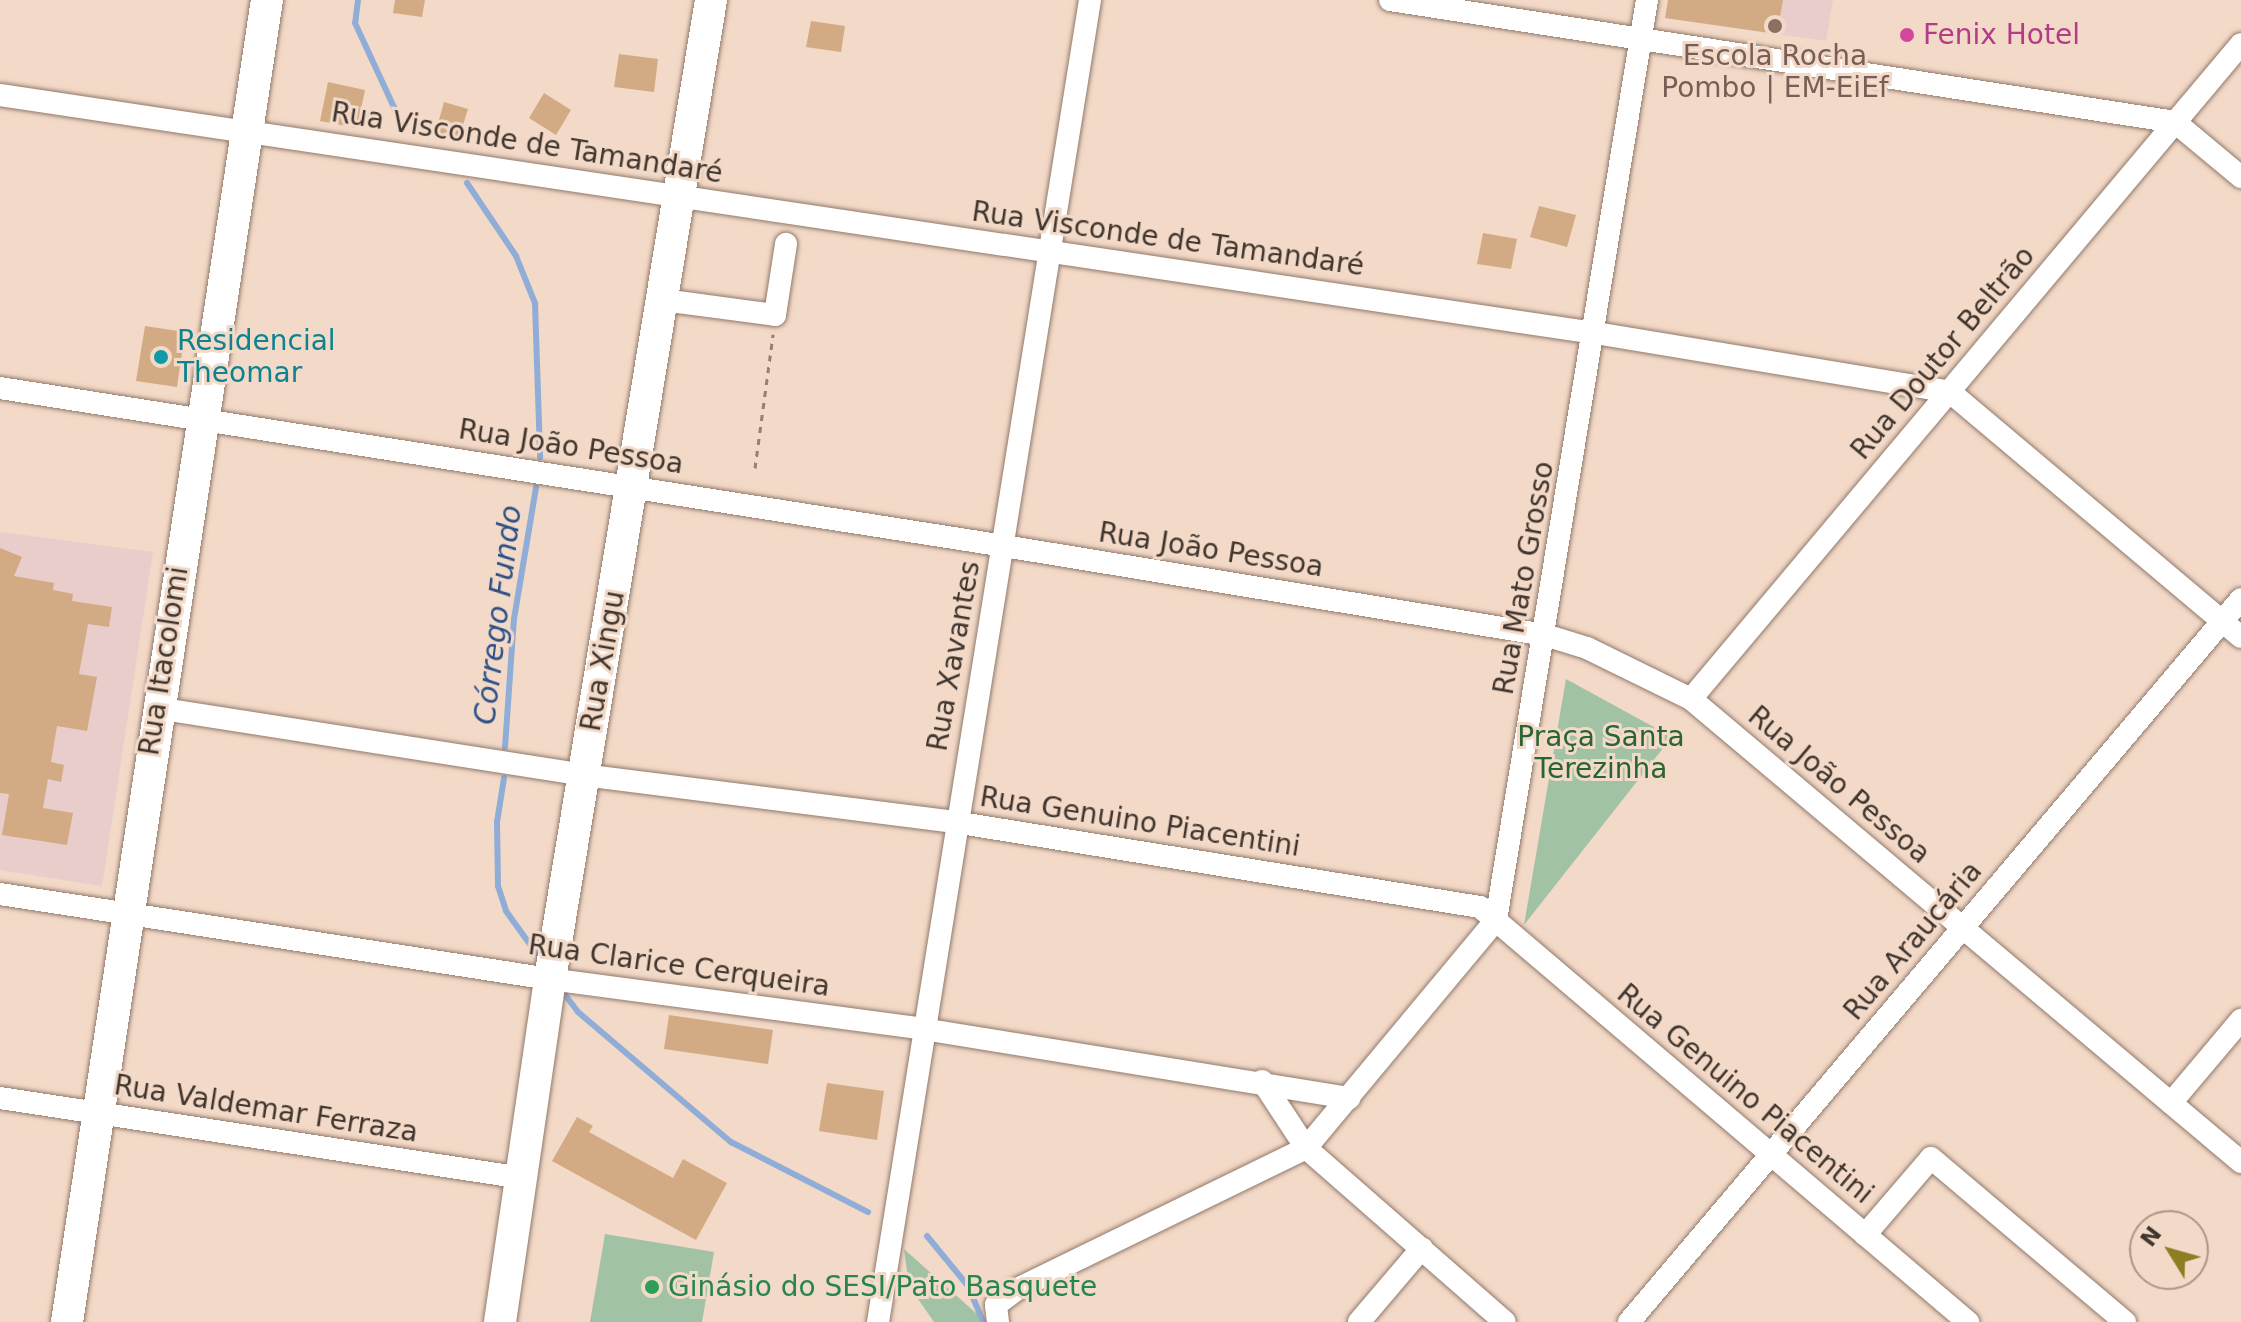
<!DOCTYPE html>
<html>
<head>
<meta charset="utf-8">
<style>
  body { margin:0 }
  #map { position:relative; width:2241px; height:1322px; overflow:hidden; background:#f3d9c7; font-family:"DejaVu Sans",sans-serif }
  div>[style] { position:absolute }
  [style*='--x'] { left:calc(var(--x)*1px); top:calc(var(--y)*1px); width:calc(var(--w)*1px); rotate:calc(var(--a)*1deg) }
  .education>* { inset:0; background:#e8cdca }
  .green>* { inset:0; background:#a2c2a5 }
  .stream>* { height:6px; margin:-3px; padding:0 3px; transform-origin:3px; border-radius:3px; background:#90add8 }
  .building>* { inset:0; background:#d2ab84 }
  .path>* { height:3px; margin-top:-1.5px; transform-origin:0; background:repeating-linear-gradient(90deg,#928175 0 6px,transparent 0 12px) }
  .roads { filter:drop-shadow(0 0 2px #91796a) drop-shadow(0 0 2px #91796a) }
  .street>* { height:22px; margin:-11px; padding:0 11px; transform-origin:11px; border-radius:11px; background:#fff }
  .secondary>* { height:32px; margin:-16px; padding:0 16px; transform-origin:16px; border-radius:16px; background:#fff }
  .dots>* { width:22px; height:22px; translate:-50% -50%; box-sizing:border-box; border:4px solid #f3d9c7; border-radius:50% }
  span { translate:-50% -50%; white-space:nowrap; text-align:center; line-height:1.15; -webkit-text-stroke:6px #f3d9c7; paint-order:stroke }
  .hotel-label { font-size:28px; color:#b23c85 }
  .left { translate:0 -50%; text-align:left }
  .education-label { font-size:28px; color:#785e54 }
  .street-label { font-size:28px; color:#40362f }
  .culture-label { font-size:28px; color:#0d838f }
  .park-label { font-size:28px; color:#296534 }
  .leisure-label { font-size:28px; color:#27864d }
  .water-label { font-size:30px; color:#2c5087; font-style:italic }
  .north { position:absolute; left:2129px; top:1210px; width:80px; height:80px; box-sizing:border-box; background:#f3d9c7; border:2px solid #ab988a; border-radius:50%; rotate:307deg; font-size:22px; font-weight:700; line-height:32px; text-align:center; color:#40362f }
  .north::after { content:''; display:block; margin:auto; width:28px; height:36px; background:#8f7d23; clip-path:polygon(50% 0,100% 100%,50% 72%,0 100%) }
</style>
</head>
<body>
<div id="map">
  <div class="education">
    <i style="clip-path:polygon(1668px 0,1833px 0,1826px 41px,1665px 18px)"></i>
    <i style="clip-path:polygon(0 532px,153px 552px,102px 886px,0 870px)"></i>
  </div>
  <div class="green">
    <i style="clip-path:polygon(1566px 679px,1672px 737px,1524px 925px)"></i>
    <i style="clip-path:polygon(605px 1234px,714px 1252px,702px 1322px,590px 1322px)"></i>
    <i style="clip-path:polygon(904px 1249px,986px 1322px,934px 1322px,909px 1286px)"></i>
  </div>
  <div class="stream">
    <i style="--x:358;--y:0;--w:23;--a:97"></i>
    <i style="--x:355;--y:23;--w:102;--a:65.2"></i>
    <i style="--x:467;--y:183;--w:88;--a:56.1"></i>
    <i style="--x:516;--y:256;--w:51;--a:68"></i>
    <i style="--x:535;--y:303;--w:154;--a:88.1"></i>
    <i style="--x:505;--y:747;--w:128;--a:-86"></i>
    <i style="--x:514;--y:619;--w:134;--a:-80.5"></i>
    <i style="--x:504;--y:778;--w:45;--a:99"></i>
    <i style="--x:497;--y:822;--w:64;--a:89.1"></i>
    <i style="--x:498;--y:886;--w:26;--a:72"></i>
    <i style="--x:506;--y:911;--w:57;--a:54.3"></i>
    <i style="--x:563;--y:992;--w:25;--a:53"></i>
    <i style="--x:578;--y:1012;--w:201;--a:40.4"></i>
    <i style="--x:731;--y:1142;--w:154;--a:27.1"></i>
    <i style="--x:927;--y:1236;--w:65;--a:50.6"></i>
    <i style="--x:968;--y:1286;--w:39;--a:67"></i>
  </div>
  <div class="building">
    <i style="clip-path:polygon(395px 0,425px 0,422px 17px,393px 13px)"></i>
    <i style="clip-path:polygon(1668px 0,1783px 0,1777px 34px,1665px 18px)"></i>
    <i style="clip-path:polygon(811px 21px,845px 26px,841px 52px,806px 47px)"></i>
    <i style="clip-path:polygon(619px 54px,658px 59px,654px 92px,614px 87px)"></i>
    <i style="clip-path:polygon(328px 82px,365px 90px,357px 128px,320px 121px)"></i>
    <i style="clip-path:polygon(544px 93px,571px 110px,556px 135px,529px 118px)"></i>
    <i style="clip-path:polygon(444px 102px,468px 109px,458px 141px,435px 134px)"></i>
    <i style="clip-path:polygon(1539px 206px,1576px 215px,1567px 247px,1530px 237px)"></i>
    <i style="clip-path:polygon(1483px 233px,1517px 239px,1511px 269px,1477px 264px)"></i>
    <i style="clip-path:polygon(145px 326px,185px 332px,177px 387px,136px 381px)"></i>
    <i style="clip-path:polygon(0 548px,22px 557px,14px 576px,54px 583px,53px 590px,73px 594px,72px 601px,112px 607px,109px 627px,88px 624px,79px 674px,97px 677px,87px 731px,57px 726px,51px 762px,64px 765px,61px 782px,48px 779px,43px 808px,73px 813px,67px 845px,2px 835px,9px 794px,0 793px)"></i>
    <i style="clip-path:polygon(669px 1015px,773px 1030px,768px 1064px,664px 1049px)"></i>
    <i style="clip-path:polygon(827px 1083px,884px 1091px,877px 1140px,819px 1131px)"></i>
    <i style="clip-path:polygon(577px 1117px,593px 1126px,589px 1132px,673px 1178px,683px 1159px,727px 1183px,696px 1240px,552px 1161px)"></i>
  </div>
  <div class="path">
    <i style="--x:755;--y:468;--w:135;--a:-82.3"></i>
  </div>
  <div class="roads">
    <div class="street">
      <i style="--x:1390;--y:0;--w:794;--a:8.83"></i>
      <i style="--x:2175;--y:122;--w:86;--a:39.8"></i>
      <i style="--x:0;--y:95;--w:1613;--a:8.49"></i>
      <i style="--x:1595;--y:333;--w:360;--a:9.4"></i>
      <i style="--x:1950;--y:392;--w:380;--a:40.1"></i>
      <i style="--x:663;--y:300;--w:113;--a:7.6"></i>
      <i style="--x:775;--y:315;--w:72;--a:-81.2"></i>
      <i style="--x:0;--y:388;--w:1016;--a:8.94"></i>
      <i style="--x:1004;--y:546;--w:548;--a:9.34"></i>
      <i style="--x:1545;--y:635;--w:44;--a:17.2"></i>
      <i style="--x:1587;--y:648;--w:116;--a:26.1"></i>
      <i style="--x:1691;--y:699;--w:719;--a:40.09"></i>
      <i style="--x:1691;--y:699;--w:855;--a:-49.98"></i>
      <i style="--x:157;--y:708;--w:431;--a:8.9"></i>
      <i style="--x:583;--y:775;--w:374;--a:7.2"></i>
      <i style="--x:954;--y:822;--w:533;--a:9.18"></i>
      <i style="--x:1480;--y:907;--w:641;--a:40.38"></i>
      <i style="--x:0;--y:894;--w:557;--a:8.79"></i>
      <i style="--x:550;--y:979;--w:376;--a:7.6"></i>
      <i style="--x:923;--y:1029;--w:432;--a:9.2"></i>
      <i style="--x:1262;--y:1081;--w:80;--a:56.7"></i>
      <i style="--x:1306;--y:1148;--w:264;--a:41.2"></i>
      <i style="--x:0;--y:1098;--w:529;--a:8.7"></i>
      <i style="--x:2171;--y:1103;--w:109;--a:-49.9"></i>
      <i style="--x:1865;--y:1235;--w:101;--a:-49.4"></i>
      <i style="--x:1931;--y:1158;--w:254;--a:40.2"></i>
      <i style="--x:878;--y:1322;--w:1339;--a:-80.89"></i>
      <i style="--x:998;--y:1322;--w:17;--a:-97"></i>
      <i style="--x:996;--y:1305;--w:26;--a:-37"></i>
      <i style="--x:1017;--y:1289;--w:322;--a:-26"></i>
      <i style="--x:1306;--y:1148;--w:297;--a:-50.2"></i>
      <i style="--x:1496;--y:920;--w:932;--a:-80.68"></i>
      <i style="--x:1359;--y:1322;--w:97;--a:-49.6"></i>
      <i style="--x:1629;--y:1322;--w:947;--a:-49.75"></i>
    </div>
    <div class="secondary">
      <i style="--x:67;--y:1322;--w:1337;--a:-81.4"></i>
      <i style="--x:500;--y:1322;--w:347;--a:-81.7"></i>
      <i style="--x:550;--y:979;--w:992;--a:-80.66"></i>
    </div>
  </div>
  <div class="dots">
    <i style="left:1775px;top:26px;background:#8d6e63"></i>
    <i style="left:1907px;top:35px;background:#d1479c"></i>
    <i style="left:161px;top:357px;background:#0f9aa8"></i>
    <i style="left:652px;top:1287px;background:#2e9e5b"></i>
  </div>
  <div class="hotel-label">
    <span class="left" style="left:1923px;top:35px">Fenix Hotel</span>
  </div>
  <div class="education-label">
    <span style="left:1775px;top:72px">Escola Rocha<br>Pombo | EM-EiEf</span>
  </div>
  <div class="street-label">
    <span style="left:527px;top:143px;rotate:9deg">Rua Visconde de Tamandaré</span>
    <span style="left:1168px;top:239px;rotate:8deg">Rua Visconde de Tamandaré</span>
    <span style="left:1943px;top:353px;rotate:-50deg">Rua Doutor Beltrão</span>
    <span style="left:571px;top:447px;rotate:9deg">Rua João Pessoa</span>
    <span style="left:1211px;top:550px;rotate:9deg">Rua João Pessoa</span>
    <span style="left:1524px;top:578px;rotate:-80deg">Rua Mato Grosso</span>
    <span style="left:954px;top:656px;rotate:-80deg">Rua Xavantes</span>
    <span style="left:164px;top:661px;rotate:-81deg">Rua Itacolomi</span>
    <span style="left:603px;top:661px;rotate:-80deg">Rua Xingu</span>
    <span style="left:1839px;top:785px;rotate:40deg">Rua João Pessoa</span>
    <span style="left:1140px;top:822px;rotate:9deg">Rua Genuino Piacentini</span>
    <span style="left:1913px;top:941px;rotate:-50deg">Rua Araucária</span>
    <span style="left:679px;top:966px;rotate:8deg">Rua Clarice Cerqueira</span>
    <span style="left:1745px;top:1094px;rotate:40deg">Rua Genuino Piacentini</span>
    <span style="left:266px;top:1109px;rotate:9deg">Rua Valdemar Ferraza</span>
  </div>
  <div class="culture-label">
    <span class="left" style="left:177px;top:357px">Residencial<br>Theomar</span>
  </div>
  <div class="park-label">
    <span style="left:1601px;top:753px">Praça Santa<br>Terezinha</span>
  </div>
  <div class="leisure-label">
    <span class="left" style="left:668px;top:1287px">Ginásio do SESI/Pato Basquete</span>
  </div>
  <div class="water-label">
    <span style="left:498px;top:615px;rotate:-83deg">Córrego Fundo</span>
  </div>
  <div class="north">N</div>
</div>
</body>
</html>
